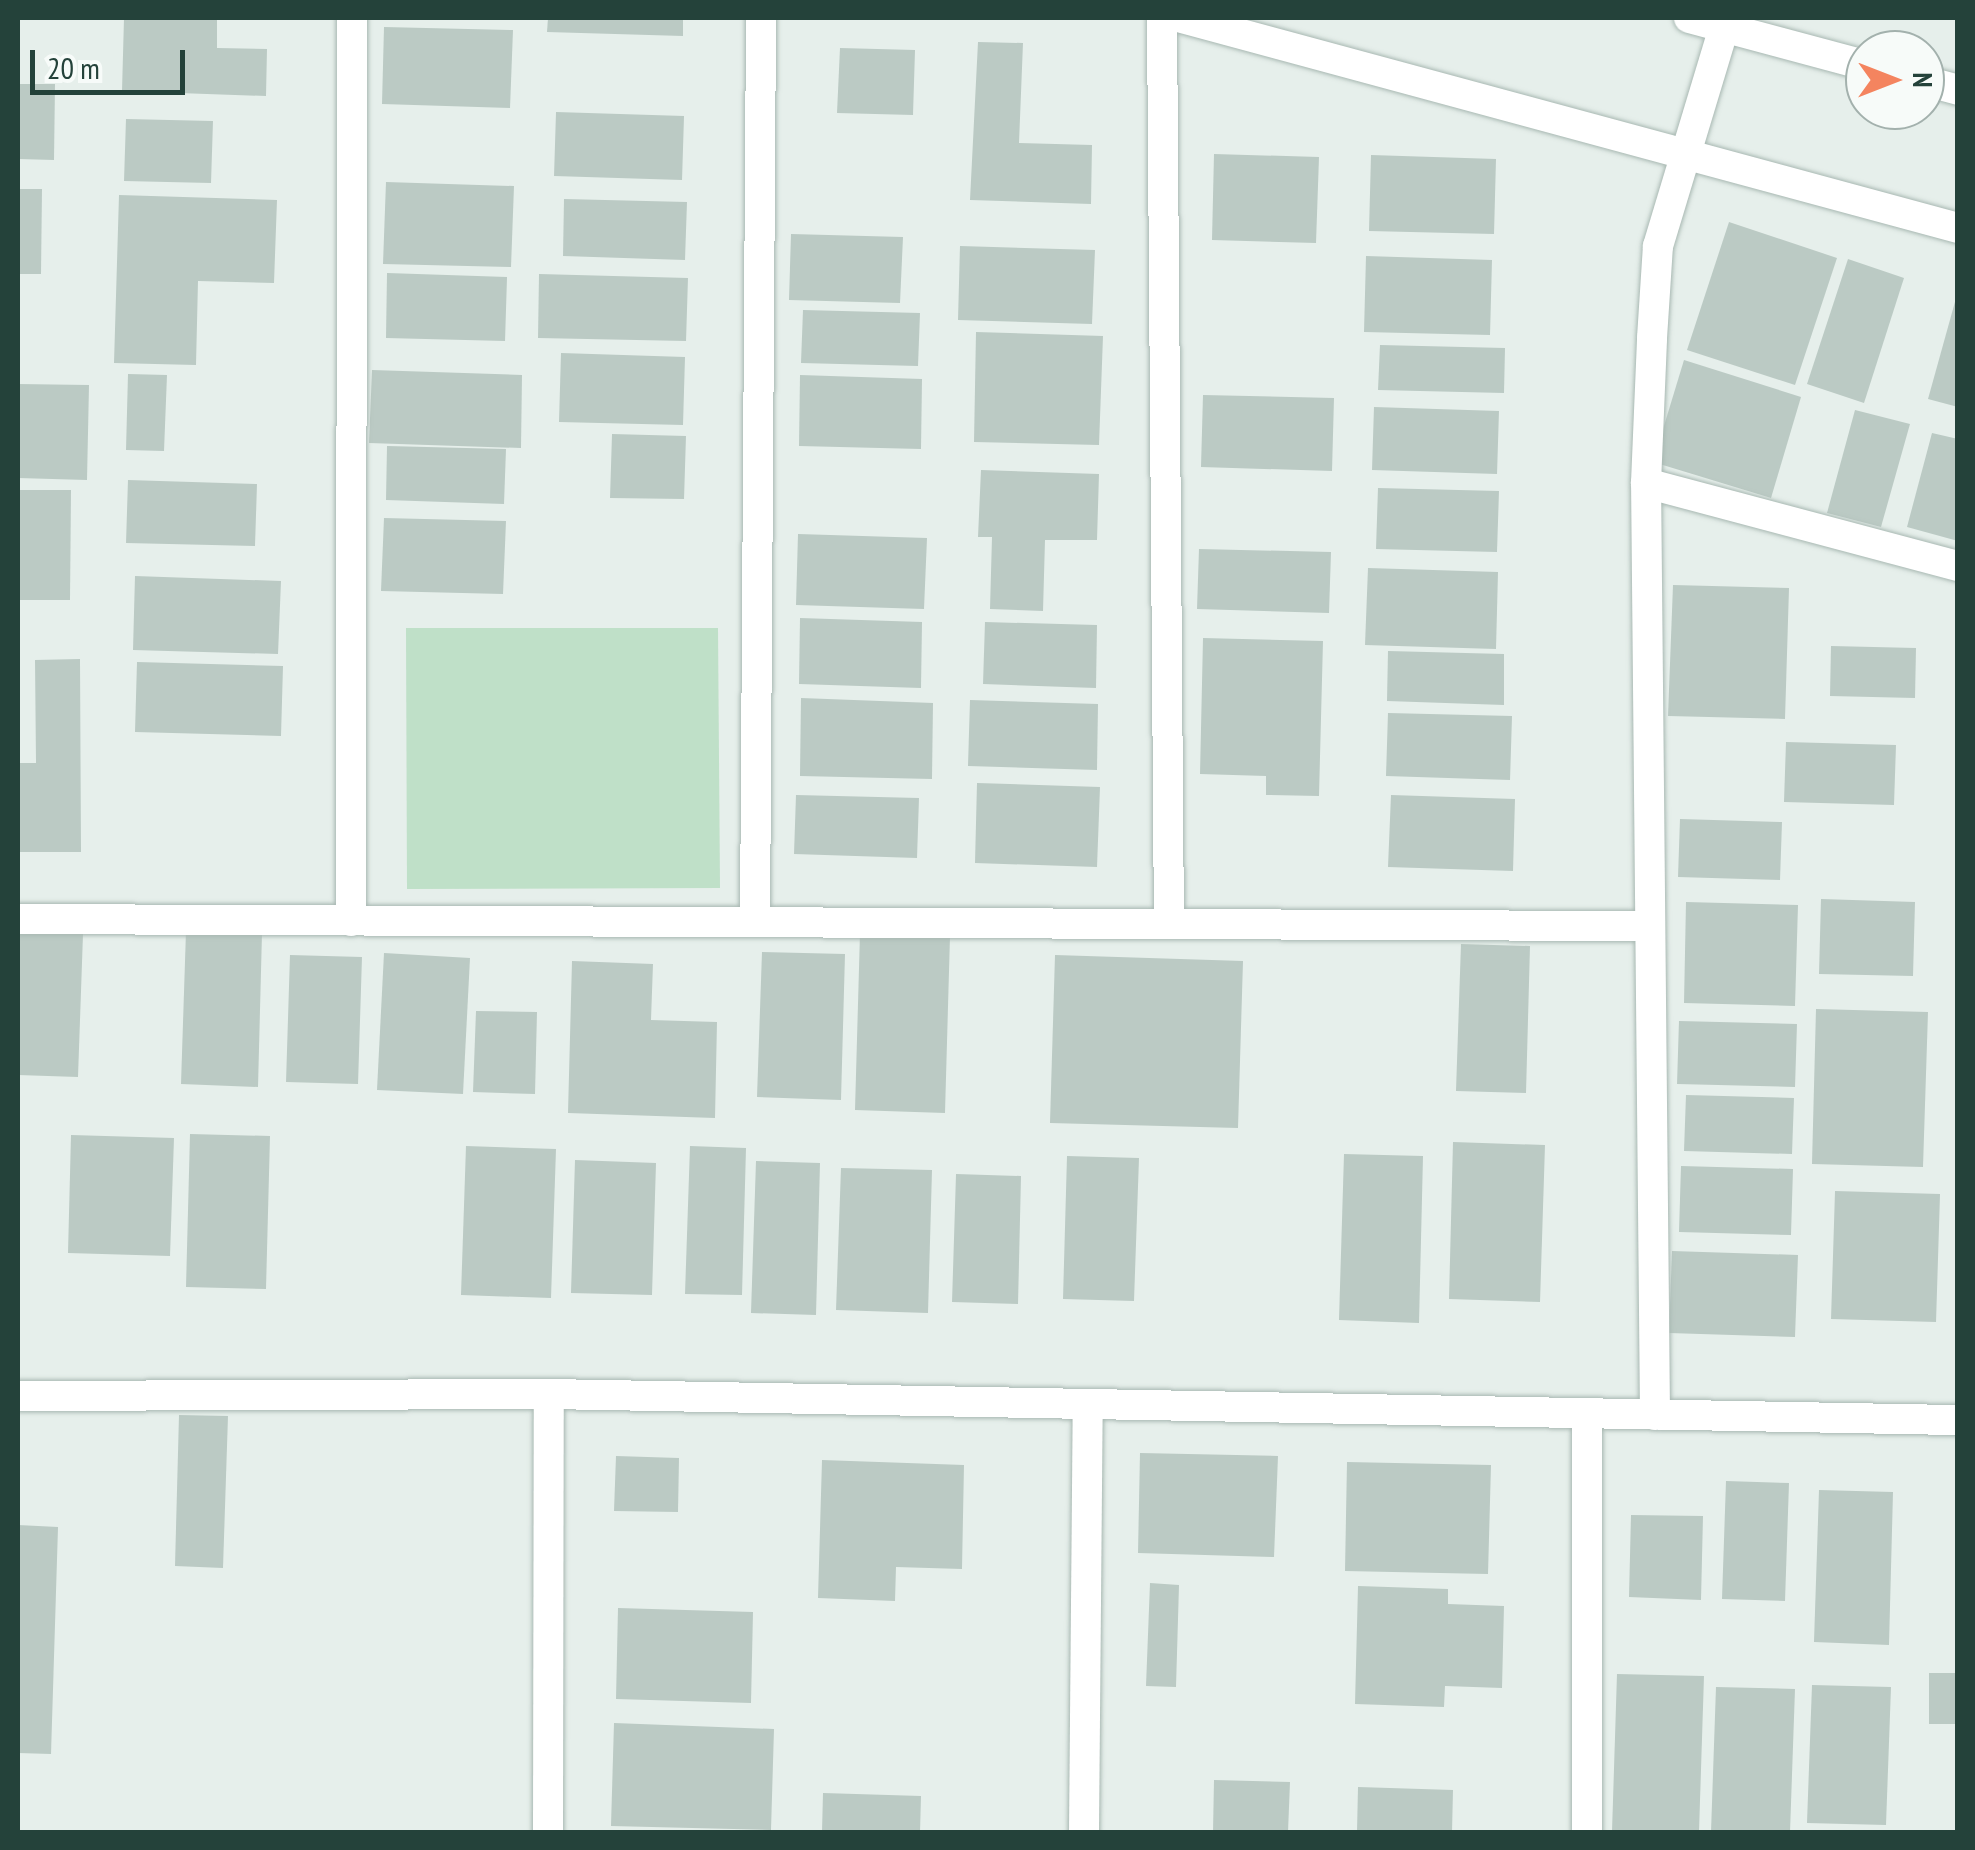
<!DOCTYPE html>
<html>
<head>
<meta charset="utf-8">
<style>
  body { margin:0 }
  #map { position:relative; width:1975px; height:1850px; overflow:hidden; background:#e6efeb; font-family:"PT Sans Narrow",sans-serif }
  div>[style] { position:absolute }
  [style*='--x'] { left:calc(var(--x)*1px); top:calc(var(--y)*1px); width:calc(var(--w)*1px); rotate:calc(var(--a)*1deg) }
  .green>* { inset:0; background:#bfe0c8 }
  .building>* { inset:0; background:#bbcac4 }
  .roads { filter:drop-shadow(0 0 2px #a8b8b2) drop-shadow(0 0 2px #a8b8b2) }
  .street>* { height:30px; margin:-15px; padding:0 15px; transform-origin:15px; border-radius:15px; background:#fff }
  .secondary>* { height:30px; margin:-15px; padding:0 15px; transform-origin:15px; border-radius:15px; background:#fff }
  span { translate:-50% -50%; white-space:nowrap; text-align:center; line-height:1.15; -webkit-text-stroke:10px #f7fbf9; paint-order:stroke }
  .frame { position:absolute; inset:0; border:20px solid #24423a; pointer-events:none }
  .north { position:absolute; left:1845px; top:30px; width:100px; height:100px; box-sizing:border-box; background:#f7fbf9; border:2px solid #a3b1ad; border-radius:50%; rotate:90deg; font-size:28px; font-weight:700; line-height:40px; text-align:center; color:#24423a }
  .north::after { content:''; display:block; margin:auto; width:35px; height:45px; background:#f4845f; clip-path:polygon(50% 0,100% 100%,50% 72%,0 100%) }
  .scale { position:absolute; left:30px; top:50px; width:155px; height:45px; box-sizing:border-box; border:5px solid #24423a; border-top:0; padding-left:12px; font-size:30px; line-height:35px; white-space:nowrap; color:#24423a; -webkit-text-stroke:8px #f7fbf9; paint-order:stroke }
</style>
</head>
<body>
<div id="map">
  <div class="green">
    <i style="clip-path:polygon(406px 628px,718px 628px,720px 888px,407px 889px)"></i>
  </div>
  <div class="building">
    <i style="clip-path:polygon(124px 18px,217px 18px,217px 48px,267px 49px,266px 96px,122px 91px)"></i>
    <i style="clip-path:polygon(548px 18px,683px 18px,683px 36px,547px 32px)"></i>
    <i style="clip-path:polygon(384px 27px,513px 30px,510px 108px,382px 104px)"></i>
    <i style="clip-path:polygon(978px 42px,1023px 43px,1019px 143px,1092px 145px,1091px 204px,970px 200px)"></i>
    <i style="clip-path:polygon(840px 48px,915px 50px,913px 115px,837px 113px)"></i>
    <i style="clip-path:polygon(18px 84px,55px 84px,54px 160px,18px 159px)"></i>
    <i style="clip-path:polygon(556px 112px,684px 116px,682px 180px,554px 176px)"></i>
    <i style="clip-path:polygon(126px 119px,213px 121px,211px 183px,124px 181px)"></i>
    <i style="clip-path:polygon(1214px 154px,1319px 157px,1316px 243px,1212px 240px)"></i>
    <i style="clip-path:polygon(1371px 155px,1496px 159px,1494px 234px,1369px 231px)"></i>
    <i style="clip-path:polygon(386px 182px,514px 186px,511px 267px,383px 264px)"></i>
    <i style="clip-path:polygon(18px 189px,42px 189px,41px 274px,18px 274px)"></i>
    <i style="clip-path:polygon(119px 195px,277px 200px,274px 283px,198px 281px,196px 365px,114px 363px)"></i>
    <i style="clip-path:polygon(564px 199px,687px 202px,685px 260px,563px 256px)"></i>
    <i style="clip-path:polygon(1729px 222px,1837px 258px,1795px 385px,1687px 350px)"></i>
    <i style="clip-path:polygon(791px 234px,903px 237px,900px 303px,789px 300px)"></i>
    <i style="clip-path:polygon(960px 246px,1095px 250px,1092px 324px,958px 320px)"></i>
    <i style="clip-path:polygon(1366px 256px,1492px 260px,1490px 335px,1364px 332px)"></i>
    <i style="clip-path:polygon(1848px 259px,1904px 278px,1864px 403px,1807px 384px)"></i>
    <i style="clip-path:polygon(387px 273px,507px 277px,505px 341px,386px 338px)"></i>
    <i style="clip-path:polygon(539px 274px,688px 278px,686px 341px,538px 338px)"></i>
    <i style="clip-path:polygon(1958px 291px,1958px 407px,1928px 399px)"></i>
    <i style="clip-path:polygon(803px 310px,920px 313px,918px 366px,801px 363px)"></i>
    <i style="clip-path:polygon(976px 332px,1103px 336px,1099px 445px,974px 442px)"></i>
    <i style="clip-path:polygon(1380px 345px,1505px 348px,1504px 393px,1378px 390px)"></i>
    <i style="clip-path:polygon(561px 353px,685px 357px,683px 425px,559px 422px)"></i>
    <i style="clip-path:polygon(1684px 360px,1801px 397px,1771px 498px,1653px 462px)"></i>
    <i style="clip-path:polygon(372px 370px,522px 375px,521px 448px,369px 443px)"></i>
    <i style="clip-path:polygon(128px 374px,167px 375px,164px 451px,126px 450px)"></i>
    <i style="clip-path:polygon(800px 375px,922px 379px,921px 449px,799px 446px)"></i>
    <i style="clip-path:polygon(18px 384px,89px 385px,87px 480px,18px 478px)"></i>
    <i style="clip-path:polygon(1203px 395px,1334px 398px,1332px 471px,1201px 467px)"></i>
    <i style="clip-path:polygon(1374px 407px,1499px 411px,1497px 474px,1372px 470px)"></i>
    <i style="clip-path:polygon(1855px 410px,1910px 424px,1881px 527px,1827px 513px)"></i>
    <i style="clip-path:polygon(1932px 433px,1958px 439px,1958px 541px,1907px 527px)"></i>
    <i style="clip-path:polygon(612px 434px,686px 436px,684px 499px,610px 498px)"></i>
    <i style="clip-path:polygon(387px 446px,506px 449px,504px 504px,386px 500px)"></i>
    <i style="clip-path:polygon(981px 470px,1099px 474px,1097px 540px,1045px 540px,1043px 611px,990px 609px,992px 537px,978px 537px)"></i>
    <i style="clip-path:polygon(128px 480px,257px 484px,255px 546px,126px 543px)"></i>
    <i style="clip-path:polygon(1378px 488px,1499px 491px,1497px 552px,1376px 549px)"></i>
    <i style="clip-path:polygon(18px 490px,71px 490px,70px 600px,18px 600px)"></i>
    <i style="clip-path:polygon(384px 518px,506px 521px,503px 594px,381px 591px)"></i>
    <i style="clip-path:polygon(798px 534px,927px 538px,924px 609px,796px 605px)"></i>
    <i style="clip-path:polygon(1199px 549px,1331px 552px,1329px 613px,1197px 609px)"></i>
    <i style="clip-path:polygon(1368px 568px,1498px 572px,1496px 649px,1365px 645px)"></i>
    <i style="clip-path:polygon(135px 576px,281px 581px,278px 654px,133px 650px)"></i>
    <i style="clip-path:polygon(1673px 585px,1789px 588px,1785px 719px,1668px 716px)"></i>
    <i style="clip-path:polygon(800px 618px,922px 622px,921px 688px,799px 684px)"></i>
    <i style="clip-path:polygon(985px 622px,1097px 625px,1096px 688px,983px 684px)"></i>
    <i style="clip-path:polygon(1203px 638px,1323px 641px,1319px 796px,1266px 795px,1266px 776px,1200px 774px)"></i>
    <i style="clip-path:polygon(1831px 646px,1916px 648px,1915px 698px,1830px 696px)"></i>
    <i style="clip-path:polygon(1388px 651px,1504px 654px,1504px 705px,1387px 701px)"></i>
    <i style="clip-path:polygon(80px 659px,81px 852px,18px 852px,18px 763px,36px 763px,35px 660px)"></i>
    <i style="clip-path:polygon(137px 662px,283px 666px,281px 736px,135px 732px)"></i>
    <i style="clip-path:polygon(801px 698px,933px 703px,932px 779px,800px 776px)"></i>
    <i style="clip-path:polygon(970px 700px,1098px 704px,1097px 770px,968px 766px)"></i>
    <i style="clip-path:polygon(1388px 713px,1512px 716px,1510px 780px,1386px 776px)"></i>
    <i style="clip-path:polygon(1786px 742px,1896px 745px,1894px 805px,1784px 802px)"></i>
    <i style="clip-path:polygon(977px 783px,1100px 787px,1097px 867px,975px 863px)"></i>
    <i style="clip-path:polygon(796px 795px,919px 798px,917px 858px,794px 854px)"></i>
    <i style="clip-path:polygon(1391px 795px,1515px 799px,1513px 871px,1388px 867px)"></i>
    <i style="clip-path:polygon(1680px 819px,1782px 822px,1780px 880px,1678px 877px)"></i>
    <i style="clip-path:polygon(1821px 899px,1915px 902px,1913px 976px,1819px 974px)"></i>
    <i style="clip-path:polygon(1686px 902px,1798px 905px,1795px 1006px,1684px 1003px)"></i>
    <i style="clip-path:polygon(186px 931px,262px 933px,258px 1087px,181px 1084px)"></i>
    <i style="clip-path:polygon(18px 932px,83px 934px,78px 1077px,18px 1075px)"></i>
    <i style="clip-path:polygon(860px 933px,950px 936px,945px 1113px,855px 1110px)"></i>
    <i style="clip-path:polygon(1461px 944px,1530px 946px,1526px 1093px,1456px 1091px)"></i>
    <i style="clip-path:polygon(762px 952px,845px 954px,841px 1100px,757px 1097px)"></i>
    <i style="clip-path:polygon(384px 953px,470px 958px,463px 1094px,377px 1090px)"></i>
    <i style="clip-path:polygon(290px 955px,362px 957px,358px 1084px,286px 1082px)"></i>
    <i style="clip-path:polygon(1055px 955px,1243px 961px,1238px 1128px,1050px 1123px)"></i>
    <i style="clip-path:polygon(572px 961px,653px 964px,651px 1020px,717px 1022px,715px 1118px,568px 1113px)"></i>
    <i style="clip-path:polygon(1816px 1009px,1928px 1012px,1923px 1167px,1812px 1164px)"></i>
    <i style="clip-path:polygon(476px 1011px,537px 1012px,535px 1094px,473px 1092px)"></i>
    <i style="clip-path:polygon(1679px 1021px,1797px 1024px,1795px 1087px,1677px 1084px)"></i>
    <i style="clip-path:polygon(1686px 1095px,1794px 1098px,1792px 1154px,1684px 1151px)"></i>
    <i style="clip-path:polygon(190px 1134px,270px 1136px,266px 1289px,186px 1287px)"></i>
    <i style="clip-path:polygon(71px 1135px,174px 1138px,170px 1256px,68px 1253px)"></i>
    <i style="clip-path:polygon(1453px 1142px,1545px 1145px,1540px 1302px,1449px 1299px)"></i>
    <i style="clip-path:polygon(466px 1146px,556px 1149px,551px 1298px,461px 1295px)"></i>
    <i style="clip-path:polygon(690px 1146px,746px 1148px,742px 1295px,685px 1294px)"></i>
    <i style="clip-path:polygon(1344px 1154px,1423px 1156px,1419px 1323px,1339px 1320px)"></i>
    <i style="clip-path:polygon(1067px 1156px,1139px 1158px,1134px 1301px,1063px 1299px)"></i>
    <i style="clip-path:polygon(575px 1160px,656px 1163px,652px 1295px,571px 1293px)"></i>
    <i style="clip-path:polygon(756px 1161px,820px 1163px,816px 1315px,751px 1313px)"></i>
    <i style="clip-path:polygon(1681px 1166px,1793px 1169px,1791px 1235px,1679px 1232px)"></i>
    <i style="clip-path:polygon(841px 1168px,932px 1170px,928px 1313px,836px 1310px)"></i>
    <i style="clip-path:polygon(956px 1174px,1021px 1176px,1018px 1304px,952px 1302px)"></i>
    <i style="clip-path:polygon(1835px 1191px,1940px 1194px,1936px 1322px,1831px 1319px)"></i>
    <i style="clip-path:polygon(1672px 1251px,1798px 1255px,1795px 1337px,1669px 1333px)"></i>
    <i style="clip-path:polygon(179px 1415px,228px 1416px,223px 1568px,175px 1566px)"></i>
    <i style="clip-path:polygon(1140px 1453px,1278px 1456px,1274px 1557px,1138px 1553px)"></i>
    <i style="clip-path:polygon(616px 1456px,679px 1458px,678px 1512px,614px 1511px)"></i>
    <i style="clip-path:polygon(822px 1460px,964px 1465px,962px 1569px,896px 1567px,895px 1601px,818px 1598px)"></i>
    <i style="clip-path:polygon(1347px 1462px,1491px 1465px,1488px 1574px,1345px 1571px)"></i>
    <i style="clip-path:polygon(1726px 1481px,1789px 1483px,1785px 1601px,1722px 1599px)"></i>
    <i style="clip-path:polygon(1819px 1490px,1893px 1492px,1889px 1645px,1814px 1642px)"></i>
    <i style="clip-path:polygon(1631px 1515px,1703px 1516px,1701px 1600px,1629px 1597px)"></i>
    <i style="clip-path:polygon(18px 1525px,58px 1527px,51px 1754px,18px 1753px)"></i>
    <i style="clip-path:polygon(1150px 1583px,1179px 1585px,1176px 1687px,1146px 1686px)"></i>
    <i style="clip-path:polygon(1358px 1586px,1448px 1589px,1448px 1604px,1504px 1606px,1502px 1688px,1445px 1686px,1444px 1707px,1355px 1704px)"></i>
    <i style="clip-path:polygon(618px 1608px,753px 1612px,751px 1703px,616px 1699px)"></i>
    <i style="clip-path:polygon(1929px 1673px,1958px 1673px,1958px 1724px,1929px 1724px)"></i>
    <i style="clip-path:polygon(1617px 1674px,1704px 1676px,1699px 1832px,1612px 1832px)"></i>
    <i style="clip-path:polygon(1812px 1685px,1891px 1687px,1886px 1825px,1807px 1823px)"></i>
    <i style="clip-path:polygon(1716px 1687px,1795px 1689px,1790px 1832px,1711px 1832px)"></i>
    <i style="clip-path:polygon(614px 1723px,774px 1729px,771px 1830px,611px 1826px)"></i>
    <i style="clip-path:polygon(1214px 1780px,1290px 1782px,1288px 1832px,1213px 1832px)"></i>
    <i style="clip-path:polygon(1358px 1787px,1453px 1790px,1452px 1832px,1357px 1832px)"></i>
    <i style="clip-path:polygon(823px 1793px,921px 1796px,920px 1832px,822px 1832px)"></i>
  </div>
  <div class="roads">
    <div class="street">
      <i style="--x:1162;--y:18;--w:906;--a:89.56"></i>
      <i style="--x:1182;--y:18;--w:804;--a:15.14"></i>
      <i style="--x:1646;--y:483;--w:323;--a:14.9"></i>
      <i style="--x:18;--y:919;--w:1632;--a:0.25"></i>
      <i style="--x:351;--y:921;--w:903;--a:-89.94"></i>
      <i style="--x:755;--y:922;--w:904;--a:-89.62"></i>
      <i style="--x:18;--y:1396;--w:531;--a:-0.22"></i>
      <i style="--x:549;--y:1394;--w:1409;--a:1.06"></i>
      <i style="--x:1587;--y:1413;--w:419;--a:90"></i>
      <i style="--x:1655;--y:1415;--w:932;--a:-90.55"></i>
      <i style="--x:1646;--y:483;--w:145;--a:-87.6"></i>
      <i style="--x:1652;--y:338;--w:92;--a:-86.3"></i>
      <i style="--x:1658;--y:246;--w:238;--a:-73.2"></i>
      <i style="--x:548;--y:1832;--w:438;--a:-89.9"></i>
      <i style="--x:1084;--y:1832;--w:428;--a:-89.5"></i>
    </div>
    <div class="secondary">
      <i style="--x:1689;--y:18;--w:182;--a:15"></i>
      <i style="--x:1925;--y:81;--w:34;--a:15"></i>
    </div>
  </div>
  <div class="frame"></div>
  <div class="north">N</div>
  <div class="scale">20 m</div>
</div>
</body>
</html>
